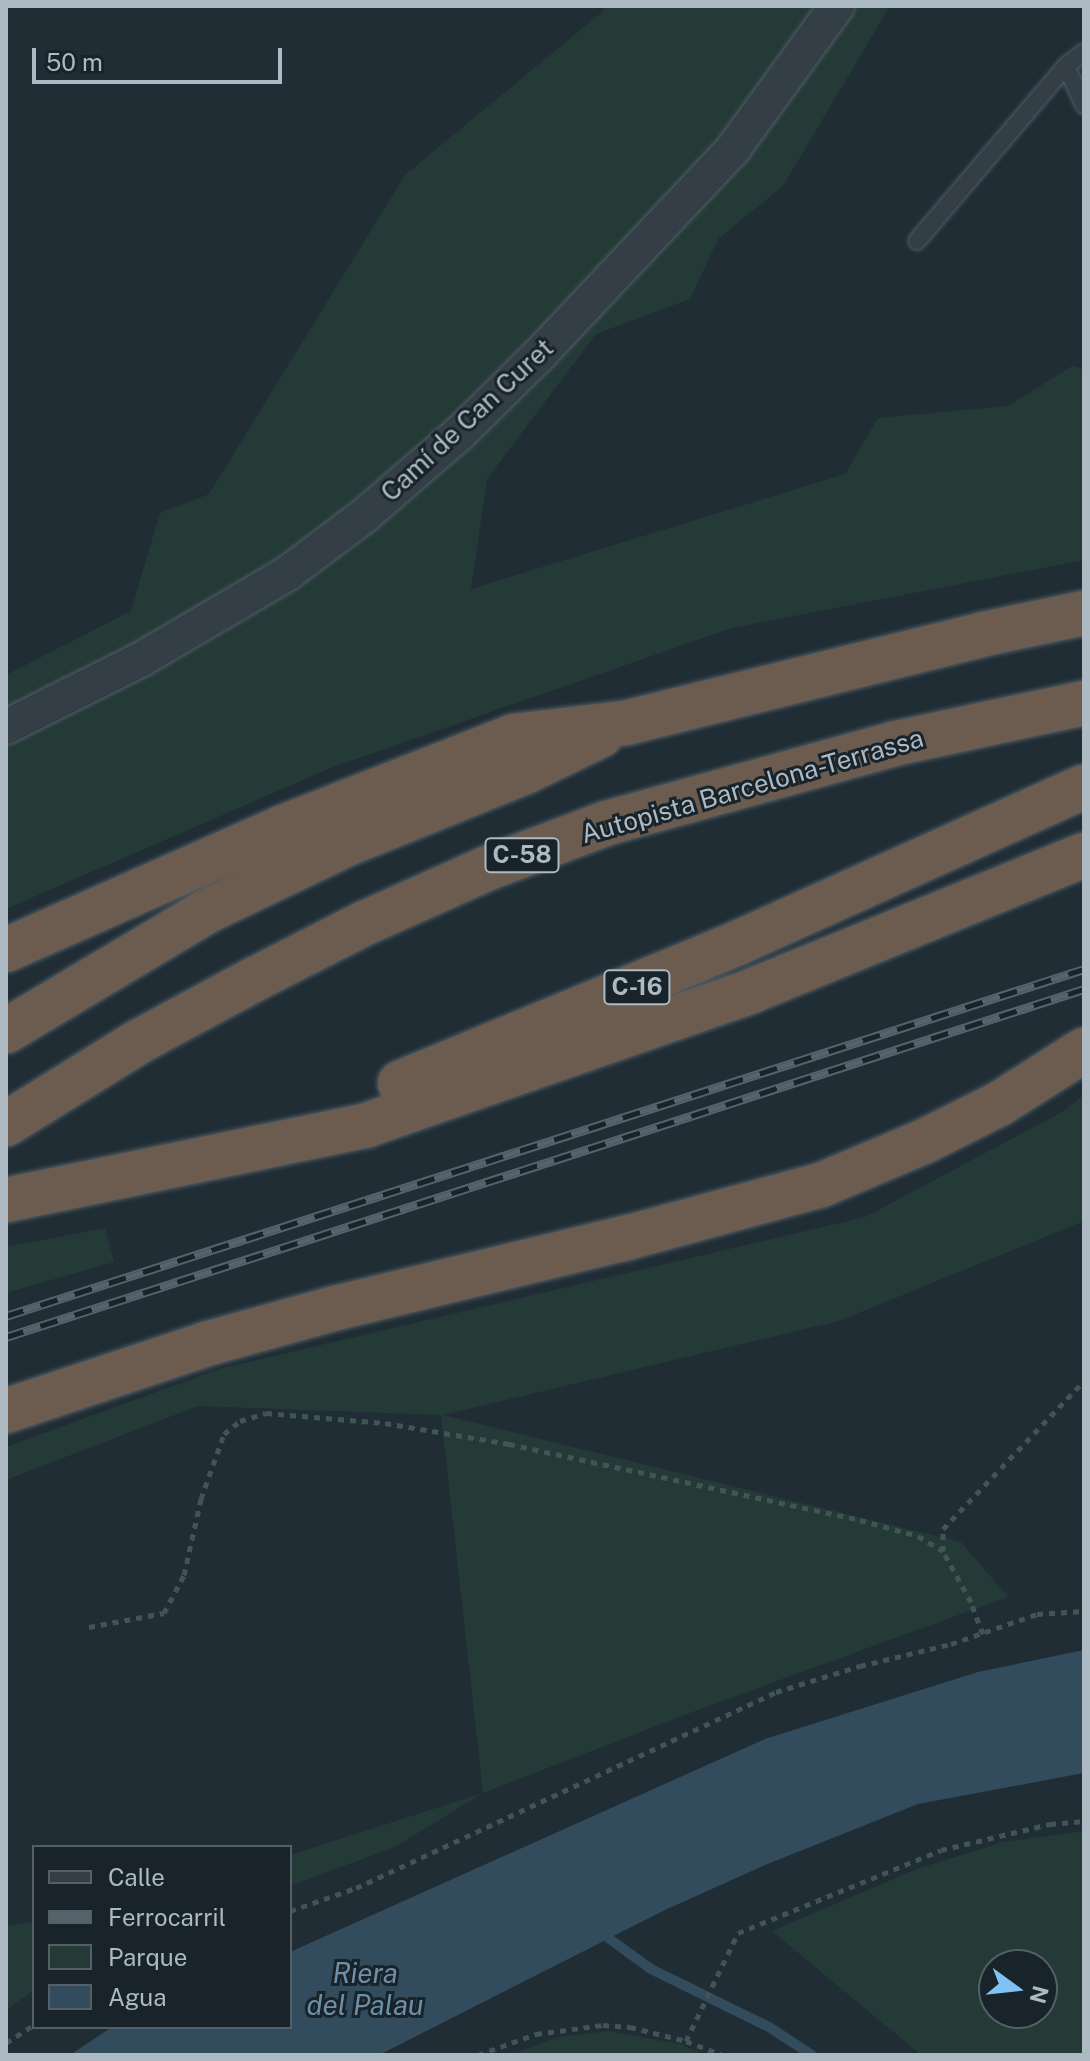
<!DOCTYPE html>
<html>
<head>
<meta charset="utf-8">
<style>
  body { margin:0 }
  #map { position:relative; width:1090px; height:2061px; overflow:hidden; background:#202d35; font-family:"Public Sans",sans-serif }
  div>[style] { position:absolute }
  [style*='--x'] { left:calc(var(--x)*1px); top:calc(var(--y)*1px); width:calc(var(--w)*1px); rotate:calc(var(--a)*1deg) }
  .green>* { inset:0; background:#243a37 }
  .water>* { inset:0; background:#334c5d }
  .stream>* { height:10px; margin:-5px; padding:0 5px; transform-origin:5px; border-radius:5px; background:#334c5d }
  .path>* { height:5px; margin-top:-2.5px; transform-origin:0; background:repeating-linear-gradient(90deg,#415554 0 6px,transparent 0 12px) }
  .roads { filter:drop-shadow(0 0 2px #505c64) drop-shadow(0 0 2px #505c64) }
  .service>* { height:16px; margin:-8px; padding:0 8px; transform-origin:8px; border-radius:8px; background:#333e46 }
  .minor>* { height:34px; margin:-17px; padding:0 17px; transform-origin:17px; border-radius:17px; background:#333e46 }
  .motorway>* { height:44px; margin:-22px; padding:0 22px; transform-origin:22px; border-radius:22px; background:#6c5c50 }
  .rail>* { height:9px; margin-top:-4.5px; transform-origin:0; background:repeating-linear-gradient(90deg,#19232a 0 18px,#55636d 0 36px); box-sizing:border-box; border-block:2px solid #55636d }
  span { translate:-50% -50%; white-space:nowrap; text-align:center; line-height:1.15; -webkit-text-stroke:6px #19232a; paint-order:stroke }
  .shield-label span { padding:2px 6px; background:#19232a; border:2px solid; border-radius:6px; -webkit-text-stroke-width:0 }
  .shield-label { font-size:24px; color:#adb9c3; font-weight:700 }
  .street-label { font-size:26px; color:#adb9c3 }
  .water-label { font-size:28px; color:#6e90a7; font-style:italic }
  .frame { position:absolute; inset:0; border:8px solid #adb9c3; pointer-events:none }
  .legend { position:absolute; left:32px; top:1845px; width:260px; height:184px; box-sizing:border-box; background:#19232a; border:2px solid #545f67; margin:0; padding:10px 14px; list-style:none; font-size:24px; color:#adb9c3 }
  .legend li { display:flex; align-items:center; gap:16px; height:40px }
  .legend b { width:40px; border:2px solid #545f67 }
  .north { position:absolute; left:978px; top:1949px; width:80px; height:80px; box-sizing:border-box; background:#19232a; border:2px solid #545f67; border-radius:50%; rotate:105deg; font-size:22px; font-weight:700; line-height:32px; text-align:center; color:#adb9c3 }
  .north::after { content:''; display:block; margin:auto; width:28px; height:36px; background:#80c2f5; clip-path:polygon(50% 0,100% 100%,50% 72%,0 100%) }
  .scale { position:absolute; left:32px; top:48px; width:250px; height:36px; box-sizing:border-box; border:4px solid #adb9c3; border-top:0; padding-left:10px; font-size:24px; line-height:28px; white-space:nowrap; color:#adb9c3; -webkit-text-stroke:6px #19232a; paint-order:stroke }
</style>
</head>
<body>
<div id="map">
  <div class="green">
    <i style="clip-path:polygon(605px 6px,890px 6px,783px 186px,718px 239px,690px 299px,596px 334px,487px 479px,471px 589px,845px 474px,878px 418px,1008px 406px,1072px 366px,1084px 369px,1084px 560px,732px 628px,333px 767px,6px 909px,6px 675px,131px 611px,160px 513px,209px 494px,405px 175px,602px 12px)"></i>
    <i style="clip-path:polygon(1084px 1095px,1084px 1221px,839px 1321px,443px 1415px,961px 1542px,1008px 1597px,695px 1711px,483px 1793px,395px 1847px,290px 1886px,290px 1855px,483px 1793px,441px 1415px,198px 1406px,6px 1480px,6px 1447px,219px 1369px,865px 1217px,1060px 1113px)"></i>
    <i style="clip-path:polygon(105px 1228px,114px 1262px,6px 1293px,6px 1247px)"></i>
    <i style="clip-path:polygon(evenodd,1084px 1831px,1084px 2055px,921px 2055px,772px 1931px,917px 1869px,1003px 1842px,1084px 1831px,1042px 1965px,1042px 2013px,994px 2013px,994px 1965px,1042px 1965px)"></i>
    <i style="clip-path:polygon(34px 1922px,34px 1990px,6px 2010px,6px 1926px)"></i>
    <i style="clip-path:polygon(608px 2031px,680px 2044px,704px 2055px,511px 2055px,558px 2037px)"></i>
  </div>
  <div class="water">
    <i style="clip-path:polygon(1084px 1650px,1084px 1773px,918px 1804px,765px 1865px,665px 1910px,379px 2055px,70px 2055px,112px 2027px,290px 2027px,290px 1952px,765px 1739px,978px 1672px)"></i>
  </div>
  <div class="stream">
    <i style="--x:600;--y:1932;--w:63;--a:36"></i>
    <i style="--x:651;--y:1969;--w:131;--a:26.2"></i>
    <i style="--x:769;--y:2027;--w:51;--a:33.1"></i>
  </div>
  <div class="path">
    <i style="--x:89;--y:1627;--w:76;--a:-10.6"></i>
    <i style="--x:164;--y:1613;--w:43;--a:-62.2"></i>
    <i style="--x:184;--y:1575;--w:78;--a:-77.4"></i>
    <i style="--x:201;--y:1499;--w:69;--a:-70.5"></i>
    <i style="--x:224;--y:1434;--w:21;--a:-39"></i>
    <i style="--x:240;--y:1421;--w:27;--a:-17"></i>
    <i style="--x:266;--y:1413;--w:119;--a:4.8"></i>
    <i style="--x:385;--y:1423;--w:126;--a:9.6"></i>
    <i style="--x:509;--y:1444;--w:359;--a:12.2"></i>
    <i style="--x:860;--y:1520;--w:60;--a:15.4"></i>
    <i style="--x:918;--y:1536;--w:29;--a:31"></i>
    <i style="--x:983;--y:1634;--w:34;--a:-111"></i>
    <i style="--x:971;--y:1602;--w:58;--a:-118.8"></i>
    <i style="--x:943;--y:1551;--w:22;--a:-90"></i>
    <i style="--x:943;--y:1529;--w:204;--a:-46.4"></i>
    <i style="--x:290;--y:1911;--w:70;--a:-19.2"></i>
    <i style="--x:356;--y:1888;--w:463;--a:-25"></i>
    <i style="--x:776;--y:1692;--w:88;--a:-17.2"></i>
    <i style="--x:860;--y:1666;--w:94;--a:-13.6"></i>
    <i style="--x:951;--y:1644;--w:91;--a:-19.2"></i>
    <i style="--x:1037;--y:1614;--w:47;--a:-3.7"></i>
    <i style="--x:686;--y:2041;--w:120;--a:-64.3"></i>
    <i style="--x:738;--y:1933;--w:219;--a:-22.2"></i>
    <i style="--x:941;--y:1850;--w:112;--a:-13.4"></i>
    <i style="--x:1050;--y:1824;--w:34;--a:-5"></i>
    <i style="--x:6;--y:2043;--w:33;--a:-33"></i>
    <i style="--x:478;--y:2055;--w:62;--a:-19.9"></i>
    <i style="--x:536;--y:2034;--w:68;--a:-7.7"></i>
    <i style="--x:603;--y:2025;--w:27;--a:4"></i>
    <i style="--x:630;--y:2027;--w:58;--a:14"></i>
    <i style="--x:686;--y:2041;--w:40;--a:21"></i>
  </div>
  <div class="roads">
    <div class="service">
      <i style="--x:1084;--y:52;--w:23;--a:142"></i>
      <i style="--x:1066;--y:66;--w:43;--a:65.2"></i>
      <i style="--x:917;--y:241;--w:230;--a:-49.6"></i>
    </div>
    <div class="minor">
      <i style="--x:6;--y:727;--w:150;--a:-26.6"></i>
      <i style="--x:140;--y:660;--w:172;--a:-30.4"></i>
      <i style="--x:288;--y:573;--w:95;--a:-36.9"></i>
      <i style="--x:364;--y:516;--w:128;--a:-40.9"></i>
      <i style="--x:461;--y:432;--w:111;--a:-44.6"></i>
      <i style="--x:540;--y:354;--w:282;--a:-46.7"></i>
      <i style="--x:733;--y:149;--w:177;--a:-54"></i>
    </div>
    <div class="motorway">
      <i style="--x:6;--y:950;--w:301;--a:-23.9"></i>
      <i style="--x:281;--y:828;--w:251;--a:-21.5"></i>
      <i style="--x:514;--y:736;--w:112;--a:-6.7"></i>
      <i style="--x:625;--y:723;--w:370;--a:-13.9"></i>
      <i style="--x:984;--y:634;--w:102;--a:-11.9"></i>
      <i style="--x:6;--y:1031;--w:234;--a:-30.8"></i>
      <i style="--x:207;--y:911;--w:157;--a:-25.6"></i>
      <i style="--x:349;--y:843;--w:192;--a:-22"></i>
      <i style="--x:527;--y:771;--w:82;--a:-25.9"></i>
      <i style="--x:400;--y:1083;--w:368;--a:-22.5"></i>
      <i style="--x:740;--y:942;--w:377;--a:-24.3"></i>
      <i style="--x:6;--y:1124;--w:155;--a:-31.8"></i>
      <i style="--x:138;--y:1042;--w:133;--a:-28.3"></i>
      <i style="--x:255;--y:979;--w:123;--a:-27"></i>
      <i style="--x:365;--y:923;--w:135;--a:-24.1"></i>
      <i style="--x:488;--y:868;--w:127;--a:-20.7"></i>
      <i style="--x:607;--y:823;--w:297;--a:-15.4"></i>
      <i style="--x:893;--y:744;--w:195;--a:-12.1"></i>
      <i style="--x:6;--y:1200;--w:369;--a:-11.7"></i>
      <i style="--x:367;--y:1125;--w:407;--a:-19.2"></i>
      <i style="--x:751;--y:991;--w:360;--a:-22.2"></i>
      <i style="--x:6;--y:1411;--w:211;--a:-18.5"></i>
      <i style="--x:206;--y:1344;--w:135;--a:-15.5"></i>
      <i style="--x:336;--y:1308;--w:298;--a:-13.6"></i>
      <i style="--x:626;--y:1238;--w:202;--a:-15.2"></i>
      <i style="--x:821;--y:1185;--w:111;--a:-22.9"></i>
      <i style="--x:923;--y:1142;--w:85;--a:-26.6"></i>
      <i style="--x:999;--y:1104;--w:101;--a:-32.4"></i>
    </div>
  </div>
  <div class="rail">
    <i style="--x:6;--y:1316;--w:1132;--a:-17.84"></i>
    <i style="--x:6;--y:1337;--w:1133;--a:-17.89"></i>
  </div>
  <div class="shield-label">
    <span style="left:522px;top:855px">C-58</span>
    <span style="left:637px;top:987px">C-16</span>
  </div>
  <div class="street-label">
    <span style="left:467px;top:420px;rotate:-43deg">Camí de Can Curet</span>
    <span style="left:752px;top:786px;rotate:-16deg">Autopista Barcelona-Terrassa</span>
  </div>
  <div class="water-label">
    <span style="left:365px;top:1989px">Riera<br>del Palau</span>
  </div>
  <div class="frame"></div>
  <ul class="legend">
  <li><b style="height:10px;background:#333e46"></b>Calle</li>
  <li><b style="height:10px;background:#55636d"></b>Ferrocarril</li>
  <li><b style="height:22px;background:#243a37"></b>Parque</li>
  <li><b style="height:22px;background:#334c5d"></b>Agua</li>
  </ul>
  <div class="north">N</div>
  <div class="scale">50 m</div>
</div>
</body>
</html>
